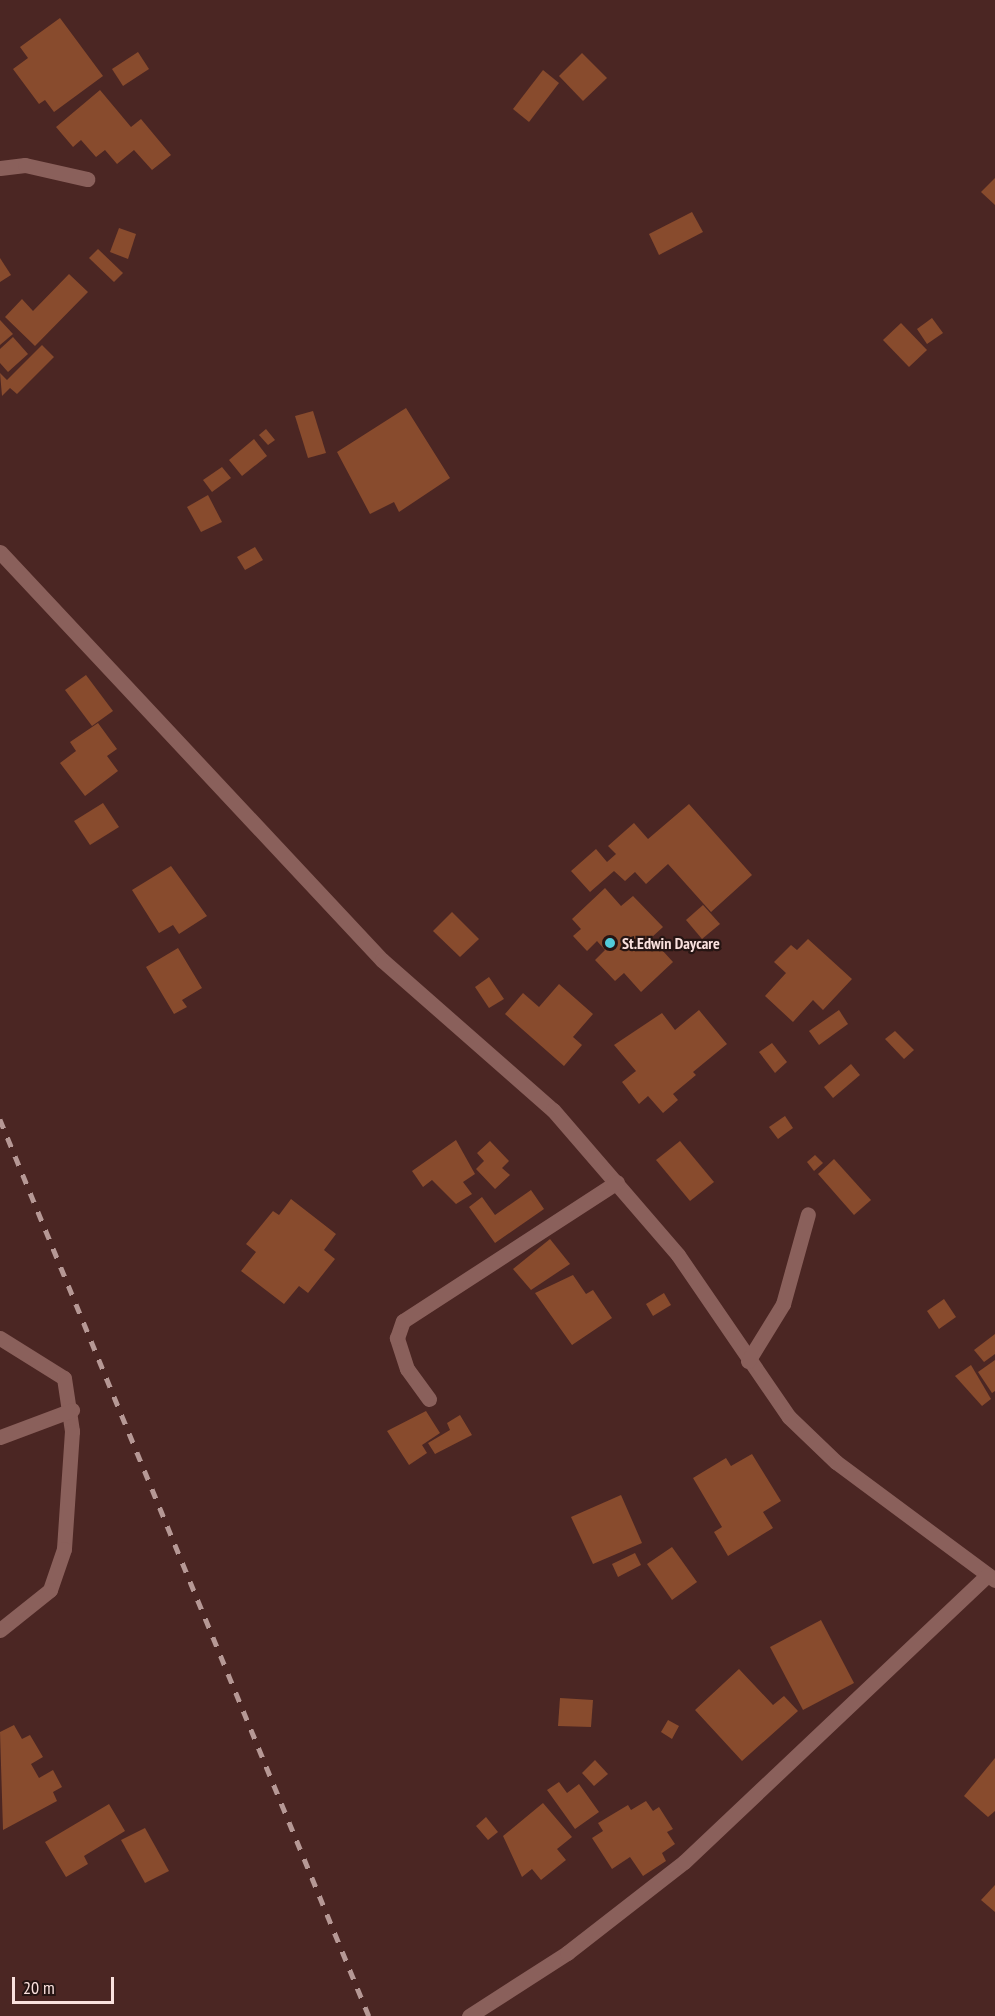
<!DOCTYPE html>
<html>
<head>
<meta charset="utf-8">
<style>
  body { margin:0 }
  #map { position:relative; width:995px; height:2016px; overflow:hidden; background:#4b2623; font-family:"PT Sans Narrow",sans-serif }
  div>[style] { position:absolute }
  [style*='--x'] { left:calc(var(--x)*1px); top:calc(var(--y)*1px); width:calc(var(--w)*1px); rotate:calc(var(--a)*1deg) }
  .building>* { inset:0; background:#884b2d }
  .street>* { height:15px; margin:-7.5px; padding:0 7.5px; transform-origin:7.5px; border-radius:7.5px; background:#8a605b }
  .rail>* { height:4.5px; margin-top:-2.25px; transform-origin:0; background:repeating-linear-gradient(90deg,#b69895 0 10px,transparent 0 20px) }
  .dots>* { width:16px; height:16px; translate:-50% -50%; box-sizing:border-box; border:3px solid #261513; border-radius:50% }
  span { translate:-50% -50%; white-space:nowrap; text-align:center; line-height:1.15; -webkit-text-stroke:4.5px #261513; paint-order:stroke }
  .poi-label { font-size:16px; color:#fae1de; font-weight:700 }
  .left { translate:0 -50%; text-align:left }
  .scale { position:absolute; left:12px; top:1977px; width:102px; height:27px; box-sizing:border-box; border:3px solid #fae1de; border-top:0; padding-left:8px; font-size:18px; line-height:21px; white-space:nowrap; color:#fae1de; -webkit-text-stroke:4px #261513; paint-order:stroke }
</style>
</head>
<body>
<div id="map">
  <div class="building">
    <i style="clip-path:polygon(60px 18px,103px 76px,54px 112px,45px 100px,39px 104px,13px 69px,28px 58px,20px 47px)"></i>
    <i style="clip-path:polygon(138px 52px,149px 69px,123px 86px,112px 69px)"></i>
    <i style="clip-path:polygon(582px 53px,607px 78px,583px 101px,559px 76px)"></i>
    <i style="clip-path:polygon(543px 70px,559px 83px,529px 122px,513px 109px)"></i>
    <i style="clip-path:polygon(100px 90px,131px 127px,141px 119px,171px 155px,152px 170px,134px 150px,117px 164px,105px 150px,96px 157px,81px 140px,73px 147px,56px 127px)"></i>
    <i style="clip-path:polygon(995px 178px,995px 205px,981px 192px)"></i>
    <i style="clip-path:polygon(692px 212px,703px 232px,659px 255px,649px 234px)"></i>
    <i style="clip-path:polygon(119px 228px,136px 234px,128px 259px,110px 252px)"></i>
    <i style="clip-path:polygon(98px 249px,123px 273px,114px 282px,89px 258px)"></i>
    <i style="clip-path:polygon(0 258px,11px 275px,0 282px)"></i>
    <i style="clip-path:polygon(69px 274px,88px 292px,35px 346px,5px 317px,22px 299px,33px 311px)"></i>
    <i style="clip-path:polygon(932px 318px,943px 333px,927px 344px,917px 329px)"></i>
    <i style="clip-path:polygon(0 320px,13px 334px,0 345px)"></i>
    <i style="clip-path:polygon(901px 323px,927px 350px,909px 367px,883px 340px)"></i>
    <i style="clip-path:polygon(13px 337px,28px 354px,8px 372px,0 363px,0 349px)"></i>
    <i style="clip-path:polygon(42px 345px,54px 357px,17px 394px,10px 388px,2px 396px,0 373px,7px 380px)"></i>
    <i style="clip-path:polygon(406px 408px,450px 478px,399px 512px,394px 502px,370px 514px,337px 452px)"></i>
    <i style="clip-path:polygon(313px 411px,326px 453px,308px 458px,295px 416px)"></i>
    <i style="clip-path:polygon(266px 429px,275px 440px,268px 445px,259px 435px)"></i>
    <i style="clip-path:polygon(254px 439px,267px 456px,242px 476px,229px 460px)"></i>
    <i style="clip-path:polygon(222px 467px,231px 478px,212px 492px,203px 480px)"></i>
    <i style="clip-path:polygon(208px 495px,222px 522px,201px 532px,187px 507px)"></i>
    <i style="clip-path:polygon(255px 547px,263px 560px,245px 570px,237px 557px)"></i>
    <i style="clip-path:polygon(86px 675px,113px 711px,92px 726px,65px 690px)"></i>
    <i style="clip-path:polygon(98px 723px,117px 749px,107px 756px,118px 771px,85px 796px,60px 763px,76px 751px,70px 742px)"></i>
    <i style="clip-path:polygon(103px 803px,119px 827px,90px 845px,74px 821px)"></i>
    <i style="clip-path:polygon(689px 804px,752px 875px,711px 912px,668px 864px,646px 884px,635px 872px,625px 881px,614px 871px,590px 892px,571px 871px,596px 849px,607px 862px,616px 854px,608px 846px,634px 823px,648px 839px)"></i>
    <i style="clip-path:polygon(171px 866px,207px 916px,179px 934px,173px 925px,159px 933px,132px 890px)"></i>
    <i style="clip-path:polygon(605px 888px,621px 906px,633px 896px,663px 927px,651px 938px,673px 962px,641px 992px,624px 973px,615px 981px,595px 960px,605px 950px,597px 941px,587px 951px,573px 936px,581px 929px,572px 919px)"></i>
    <i style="clip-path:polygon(703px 905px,720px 924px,702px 939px,686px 920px)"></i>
    <i style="clip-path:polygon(452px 912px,479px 939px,460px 957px,433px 931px)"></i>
    <i style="clip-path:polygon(808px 939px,852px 979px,823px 1010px,813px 1000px,793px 1022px,765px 996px,786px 973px,774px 962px,791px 945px,797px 950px)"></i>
    <i style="clip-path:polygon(178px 948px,202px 988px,182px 1000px,187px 1007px,174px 1014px,146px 967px)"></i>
    <i style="clip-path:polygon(489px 977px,504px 999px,489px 1008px,475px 987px)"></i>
    <i style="clip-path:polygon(559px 984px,593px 1014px,573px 1037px,582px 1045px,564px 1066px,505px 1014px,523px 993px,539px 1007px)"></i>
    <i style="clip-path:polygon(699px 1010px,727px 1044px,693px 1072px,696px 1075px,673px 1094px,678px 1100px,663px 1113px,648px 1096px,639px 1104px,622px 1082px,636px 1071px,614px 1045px,662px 1013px,675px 1030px)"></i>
    <i style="clip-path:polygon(839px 1010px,848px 1024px,819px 1045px,809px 1031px)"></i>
    <i style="clip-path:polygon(895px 1031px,914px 1050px,904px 1059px,885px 1039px)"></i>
    <i style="clip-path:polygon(772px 1043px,787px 1062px,775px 1073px,759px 1052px)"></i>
    <i style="clip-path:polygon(851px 1064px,860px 1075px,833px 1098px,824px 1087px)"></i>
    <i style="clip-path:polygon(785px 1116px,793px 1128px,778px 1139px,769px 1127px)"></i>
    <i style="clip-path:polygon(456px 1140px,475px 1174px,463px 1182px,472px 1194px,456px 1204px,432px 1180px,423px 1187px,412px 1171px)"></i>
    <i style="clip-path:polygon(490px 1141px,509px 1161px,502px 1168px,510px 1175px,495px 1189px,476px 1169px,484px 1161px,477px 1153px)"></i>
    <i style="clip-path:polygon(680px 1141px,714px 1182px,690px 1201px,656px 1160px)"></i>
    <i style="clip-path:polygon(815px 1155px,823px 1163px,814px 1171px,807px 1162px)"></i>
    <i style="clip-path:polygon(834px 1159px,871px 1200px,854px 1215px,818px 1174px)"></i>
    <i style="clip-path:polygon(531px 1190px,544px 1209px,495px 1243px,469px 1207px,482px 1197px,495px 1215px)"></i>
    <i style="clip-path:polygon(291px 1199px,336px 1234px,324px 1250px,335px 1259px,308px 1293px,299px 1286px,284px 1304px,241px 1271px,256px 1252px,246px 1244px,273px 1211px,279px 1215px)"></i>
    <i style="clip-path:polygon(550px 1239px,570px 1264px,531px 1290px,513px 1269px)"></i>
    <i style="clip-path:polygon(573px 1275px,586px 1294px,593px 1290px,612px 1318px,572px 1345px,535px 1293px)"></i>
    <i style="clip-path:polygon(664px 1293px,671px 1305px,653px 1316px,646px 1304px)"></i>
    <i style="clip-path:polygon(944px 1299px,956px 1317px,939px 1329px,927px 1311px)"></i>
    <i style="clip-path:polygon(995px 1334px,995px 1354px,984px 1362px,974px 1350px)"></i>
    <i style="clip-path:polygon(995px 1360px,995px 1391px,992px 1393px,978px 1372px)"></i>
    <i style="clip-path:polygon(971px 1365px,991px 1399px,982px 1406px,955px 1376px)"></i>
    <i style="clip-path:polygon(426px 1411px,440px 1433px,422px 1445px,427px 1453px,409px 1465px,387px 1431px)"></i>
    <i style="clip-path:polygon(460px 1415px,472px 1435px,435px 1454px,428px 1443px,450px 1430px,447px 1423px)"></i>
    <i style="clip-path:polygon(752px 1454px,781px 1501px,763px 1512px,773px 1528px,728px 1556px,714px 1532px,722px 1527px,693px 1478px,726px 1458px,731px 1466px)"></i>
    <i style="clip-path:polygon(621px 1495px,642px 1543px,593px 1564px,571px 1517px)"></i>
    <i style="clip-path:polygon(672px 1547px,697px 1582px,672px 1600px,647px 1564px)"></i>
    <i style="clip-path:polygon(635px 1553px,641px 1565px,618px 1577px,612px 1564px)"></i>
    <i style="clip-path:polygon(821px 1620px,854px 1683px,803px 1710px,770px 1647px)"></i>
    <i style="clip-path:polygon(739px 1669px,773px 1705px,784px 1696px,798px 1711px,742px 1761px,695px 1710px)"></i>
    <i style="clip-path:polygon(560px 1698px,593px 1700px,591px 1727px,558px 1726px)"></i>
    <i style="clip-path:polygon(668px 1720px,679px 1726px,672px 1739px,661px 1732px)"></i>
    <i style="clip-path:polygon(14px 1725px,22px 1739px,30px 1735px,43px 1757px,31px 1764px,39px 1778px,53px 1770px,62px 1787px,53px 1792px,57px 1801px,3px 1830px,0 1732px)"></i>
    <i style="clip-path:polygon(995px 1758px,995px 1811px,988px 1817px,964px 1796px)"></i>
    <i style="clip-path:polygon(595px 1760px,608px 1774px,594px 1786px,582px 1773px)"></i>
    <i style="clip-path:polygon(559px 1782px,567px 1793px,579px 1784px,599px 1812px,575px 1829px,547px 1790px)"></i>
    <i style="clip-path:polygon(646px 1801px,653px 1811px,659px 1807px,673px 1829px,667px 1832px,675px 1844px,662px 1853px,666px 1861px,643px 1876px,630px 1857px,612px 1869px,592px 1838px,603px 1831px,598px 1823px,628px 1805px,631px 1810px)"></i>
    <i style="clip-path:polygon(543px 1803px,572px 1837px,557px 1849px,566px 1860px,541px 1880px,532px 1869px,522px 1877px,503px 1836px)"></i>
    <i style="clip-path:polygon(109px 1804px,125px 1831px,84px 1856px,88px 1864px,66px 1877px,45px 1842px)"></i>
    <i style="clip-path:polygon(486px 1817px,498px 1832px,488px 1840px,476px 1826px)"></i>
    <i style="clip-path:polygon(145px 1828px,169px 1871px,145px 1883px,121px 1840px)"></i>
    <i style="clip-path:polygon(995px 1885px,995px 1912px,981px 1900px)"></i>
  </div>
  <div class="street">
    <i style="--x:0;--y:168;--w:25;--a:-7"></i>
    <i style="--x:25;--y:165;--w:64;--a:12.7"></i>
    <i style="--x:0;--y:552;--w:559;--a:46.89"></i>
    <i style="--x:382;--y:960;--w:227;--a:41.3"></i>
    <i style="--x:553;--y:1110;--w:191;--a:49.2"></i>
    <i style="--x:678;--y:1255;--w:196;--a:55.6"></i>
    <i style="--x:789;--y:1417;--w:65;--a:43.8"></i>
    <i style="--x:836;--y:1462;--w:198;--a:36.6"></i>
    <i style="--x:0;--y:1338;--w:75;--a:32"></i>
    <i style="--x:64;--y:1378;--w:54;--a:81.4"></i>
    <i style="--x:72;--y:1431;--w:118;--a:93.9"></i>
    <i style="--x:64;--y:1549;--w:43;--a:108.9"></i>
    <i style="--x:50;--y:1590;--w:64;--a:141.3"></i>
    <i style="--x:748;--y:1361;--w:67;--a:-58.4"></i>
    <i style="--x:783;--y:1304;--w:93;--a:-74.5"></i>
    <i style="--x:429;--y:1399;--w:37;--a:-126"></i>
    <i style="--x:407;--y:1369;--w:33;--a:-108"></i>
    <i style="--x:397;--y:1338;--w:18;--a:-71"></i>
    <i style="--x:403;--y:1321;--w:255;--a:-33"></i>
    <i style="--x:0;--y:1437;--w:77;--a:-20.6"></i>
    <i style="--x:469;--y:2016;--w:117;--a:-32.7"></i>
    <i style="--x:567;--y:1953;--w:148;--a:-37.9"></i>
    <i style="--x:684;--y:1862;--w:417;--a:-43.4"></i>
  </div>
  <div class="rail">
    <i style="--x:0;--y:1119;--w:970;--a:67.64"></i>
  </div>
  <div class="dots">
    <i style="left:610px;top:943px;background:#52cbd9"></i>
  </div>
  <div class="poi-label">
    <span class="left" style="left:622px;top:943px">St.Edwin Daycare</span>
  </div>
  <div class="scale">20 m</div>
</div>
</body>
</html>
